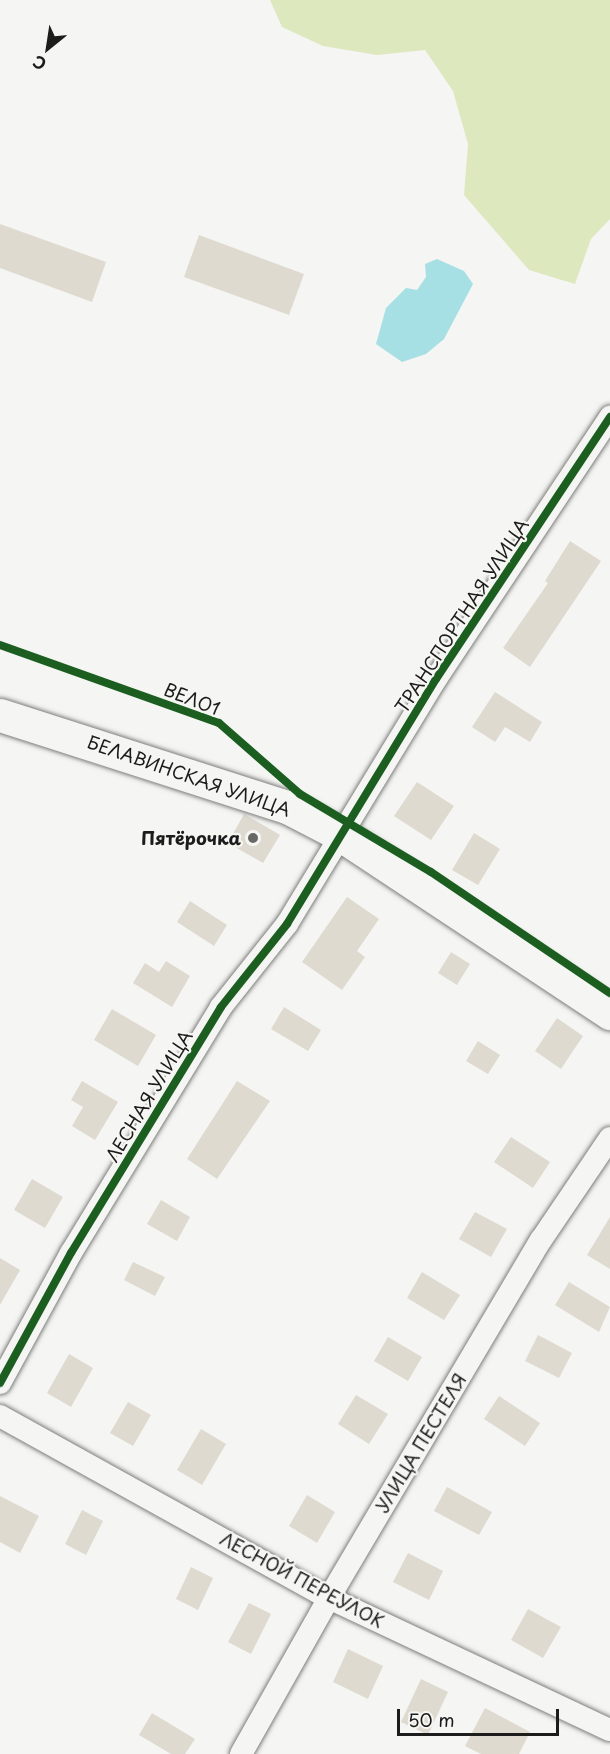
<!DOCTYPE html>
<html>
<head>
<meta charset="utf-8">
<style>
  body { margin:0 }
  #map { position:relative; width:610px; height:1754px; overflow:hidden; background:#f5f5f3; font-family:"Playpen Sans",sans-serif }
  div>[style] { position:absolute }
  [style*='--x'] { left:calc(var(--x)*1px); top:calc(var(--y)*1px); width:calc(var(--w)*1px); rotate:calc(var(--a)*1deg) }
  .green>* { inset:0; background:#dde8be }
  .water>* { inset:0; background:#a7e0e4 }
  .building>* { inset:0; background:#dfdad0 }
  .roads { filter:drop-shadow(0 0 2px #7e7e7d) drop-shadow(0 0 2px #7e7e7d) }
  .street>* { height:22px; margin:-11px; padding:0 11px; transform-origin:11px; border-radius:11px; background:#f5f5f3 }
  .secondary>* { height:33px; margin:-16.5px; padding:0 16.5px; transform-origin:16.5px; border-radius:16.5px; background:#f5f5f3 }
  .cycleway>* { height:8px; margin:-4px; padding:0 4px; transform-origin:4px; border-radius:4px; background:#1b5e20 }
  .dots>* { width:16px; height:16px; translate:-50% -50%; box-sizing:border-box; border:3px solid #f6f6f2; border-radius:50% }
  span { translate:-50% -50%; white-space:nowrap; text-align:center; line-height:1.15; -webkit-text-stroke:4.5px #f6f6f2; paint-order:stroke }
  .street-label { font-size:18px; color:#1c1c1c }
  .poi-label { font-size:18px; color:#1c1c1c; font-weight:700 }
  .right { translate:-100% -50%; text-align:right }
  .north { position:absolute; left:18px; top:18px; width:60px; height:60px; -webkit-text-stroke:4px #f6f6f2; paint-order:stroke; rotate:210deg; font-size:16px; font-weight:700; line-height:24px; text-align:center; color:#1c1c1c }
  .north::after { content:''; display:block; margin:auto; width:21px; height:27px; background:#1c1c1c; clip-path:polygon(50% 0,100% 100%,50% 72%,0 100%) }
  .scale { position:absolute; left:397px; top:1709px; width:162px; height:27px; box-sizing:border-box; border:3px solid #1c1c1c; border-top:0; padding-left:8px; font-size:18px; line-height:21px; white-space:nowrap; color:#1c1c1c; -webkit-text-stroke:4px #f6f6f2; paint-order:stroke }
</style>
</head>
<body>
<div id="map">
  <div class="green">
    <i style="clip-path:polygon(270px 0,610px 0,610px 219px,591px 239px,575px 284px,529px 270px,464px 195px,468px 144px,453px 91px,425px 50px,377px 55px,323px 46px,282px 27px)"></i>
  </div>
  <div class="water">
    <i style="clip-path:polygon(437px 259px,464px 271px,473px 284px,444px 339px,426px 354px,402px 362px,376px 344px,386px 308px,406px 288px,417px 290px,426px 277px,425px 264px)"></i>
  </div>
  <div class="building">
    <i style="clip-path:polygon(0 224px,106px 262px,92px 302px,0 268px)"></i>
    <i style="clip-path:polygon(199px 235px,304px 274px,289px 315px,184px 277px)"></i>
    <i style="clip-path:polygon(570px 541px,601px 561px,530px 667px,503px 648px,548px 583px,545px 581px)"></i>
    <i style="clip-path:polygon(495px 692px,542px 722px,530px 742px,505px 727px,495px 742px,472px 727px)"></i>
    <i style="clip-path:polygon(417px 782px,454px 806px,431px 840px,394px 816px)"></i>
    <i style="clip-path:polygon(244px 814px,280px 835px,263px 863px,228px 843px)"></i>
    <i style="clip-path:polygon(474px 833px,500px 849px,478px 885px,452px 870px)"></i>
    <i style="clip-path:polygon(347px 897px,379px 919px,357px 951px,365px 957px,342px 990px,302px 962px)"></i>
    <i style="clip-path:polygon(190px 901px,227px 925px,214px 946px,177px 922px)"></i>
    <i style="clip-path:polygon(451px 952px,470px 964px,457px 985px,438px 973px)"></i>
    <i style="clip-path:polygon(166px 961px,190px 976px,172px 1007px,133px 983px,145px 963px,159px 972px)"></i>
    <i style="clip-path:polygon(284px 1007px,321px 1030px,308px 1051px,271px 1029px)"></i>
    <i style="clip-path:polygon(112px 1009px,156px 1035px,138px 1066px,94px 1040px)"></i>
    <i style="clip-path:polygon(557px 1018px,583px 1036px,561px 1069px,535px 1051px)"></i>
    <i style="clip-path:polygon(478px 1041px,500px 1055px,488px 1074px,466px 1061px)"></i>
    <i style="clip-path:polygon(82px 1081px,118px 1102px,95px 1140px,72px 1126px,83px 1107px,71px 1100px)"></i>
    <i style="clip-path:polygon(237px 1081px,270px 1101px,217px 1179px,187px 1159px)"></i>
    <i style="clip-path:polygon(511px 1137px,550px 1162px,533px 1188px,494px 1162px)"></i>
    <i style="clip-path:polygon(32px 1179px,63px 1197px,45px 1228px,14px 1210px)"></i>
    <i style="clip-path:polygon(161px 1200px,190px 1217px,177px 1241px,147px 1224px)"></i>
    <i style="clip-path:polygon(475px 1212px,507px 1229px,491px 1257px,459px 1239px)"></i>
    <i style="clip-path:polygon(610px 1217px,610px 1269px,587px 1255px)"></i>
    <i style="clip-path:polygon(0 1258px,20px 1270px,0 1305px)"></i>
    <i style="clip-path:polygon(133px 1262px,165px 1277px,155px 1296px,124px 1280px)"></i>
    <i style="clip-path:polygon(422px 1272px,460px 1295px,444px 1320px,407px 1298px)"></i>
    <i style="clip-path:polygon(569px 1282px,610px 1307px,599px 1332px,555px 1305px)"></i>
    <i style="clip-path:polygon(538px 1335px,572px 1353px,559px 1378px,525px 1361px)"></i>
    <i style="clip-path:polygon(388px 1337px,422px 1357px,408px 1381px,374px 1361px)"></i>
    <i style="clip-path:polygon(69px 1354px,93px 1368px,71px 1407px,47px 1393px)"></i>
    <i style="clip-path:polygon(356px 1395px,388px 1414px,369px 1444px,338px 1424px)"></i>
    <i style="clip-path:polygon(499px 1396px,540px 1423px,525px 1446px,484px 1419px)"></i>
    <i style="clip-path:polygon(128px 1402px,151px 1415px,133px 1446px,110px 1433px)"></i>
    <i style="clip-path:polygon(201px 1429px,226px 1444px,202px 1485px,177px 1470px)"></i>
    <i style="clip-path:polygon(447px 1487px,492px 1512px,479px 1535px,434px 1511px)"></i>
    <i style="clip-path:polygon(307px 1495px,335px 1512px,317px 1543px,289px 1526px)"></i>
    <i style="clip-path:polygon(0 1496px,39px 1516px,20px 1553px,0 1542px)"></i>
    <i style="clip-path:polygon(82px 1510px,103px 1521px,86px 1555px,65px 1544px)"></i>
    <i style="clip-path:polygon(408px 1553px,443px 1571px,429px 1600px,393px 1582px)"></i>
    <i style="clip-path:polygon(191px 1567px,213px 1578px,198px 1610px,176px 1599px)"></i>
    <i style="clip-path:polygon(249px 1603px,271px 1614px,251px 1654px,228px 1642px)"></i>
    <i style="clip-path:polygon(528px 1609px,561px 1627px,543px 1658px,511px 1640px)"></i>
    <i style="clip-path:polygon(348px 1649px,383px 1666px,368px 1699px,333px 1682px)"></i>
    <i style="clip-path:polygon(421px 1679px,448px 1692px,428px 1735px,401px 1722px)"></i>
    <i style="clip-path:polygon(485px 1708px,530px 1732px,519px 1754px,481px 1754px,465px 1746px)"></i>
    <i style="clip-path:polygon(152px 1713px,195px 1739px,185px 1754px,171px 1754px,139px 1735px)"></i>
  </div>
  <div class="roads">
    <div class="street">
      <i style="--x:0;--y:1383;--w:148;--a:-61.4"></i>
      <i style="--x:71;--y:1253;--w:288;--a:-58.6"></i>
      <i style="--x:221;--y:1007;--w:106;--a:-51.5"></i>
      <i style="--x:287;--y:924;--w:287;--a:-58.7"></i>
      <i style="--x:436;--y:679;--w:315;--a:-56.4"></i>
      <i style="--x:0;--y:1416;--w:376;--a:29"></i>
      <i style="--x:329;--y:1598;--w:310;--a:25.2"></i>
      <i style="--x:241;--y:1754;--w:179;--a:-60.6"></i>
      <i style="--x:329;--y:1598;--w:416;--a:-59.4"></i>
      <i style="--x:541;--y:1240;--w:123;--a:-55.9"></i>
    </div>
    <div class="secondary">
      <i style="--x:0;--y:715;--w:301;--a:17.8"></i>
      <i style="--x:287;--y:807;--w:61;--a:27.4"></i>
      <i style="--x:341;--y:835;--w:323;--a:33.5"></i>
    </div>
  </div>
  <div class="cycleway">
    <i style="--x:0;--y:645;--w:232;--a:19.6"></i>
    <i style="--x:219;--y:723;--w:108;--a:41.2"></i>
    <i style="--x:300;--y:794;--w:152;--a:30.8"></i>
    <i style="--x:431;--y:872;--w:216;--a:34.1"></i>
    <i style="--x:0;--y:1383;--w:148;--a:-61.4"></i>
    <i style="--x:71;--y:1253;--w:288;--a:-58.6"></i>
    <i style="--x:221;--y:1007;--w:106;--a:-51.5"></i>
    <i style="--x:287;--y:924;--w:287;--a:-58.7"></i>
    <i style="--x:436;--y:679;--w:315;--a:-56.4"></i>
  </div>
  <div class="dots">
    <i style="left:253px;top:838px;background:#686867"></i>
  </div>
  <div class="street-label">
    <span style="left:462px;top:616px;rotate:-57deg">ТРАНСПОРТНАЯ УЛИЦА</span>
    <span style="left:192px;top:699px;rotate:21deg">ВЕЛО1</span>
    <span style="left:189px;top:776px;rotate:19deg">БЕЛАВИНСКАЯ УЛИЦА</span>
    <span style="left:149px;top:1096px;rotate:-59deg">ЛЕСНАЯ УЛИЦА</span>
    <span style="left:421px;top:1443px;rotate:-59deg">УЛИЦА ПЕСТЕЛЯ</span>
    <span style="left:302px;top:1580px;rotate:28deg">ЛЕСНОЙ ПЕРЕУЛОК</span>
  </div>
  <div class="poi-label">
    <span class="right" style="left:241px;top:838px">Пятёрочка</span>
  </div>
  <div class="north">С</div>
  <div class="scale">50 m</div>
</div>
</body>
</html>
